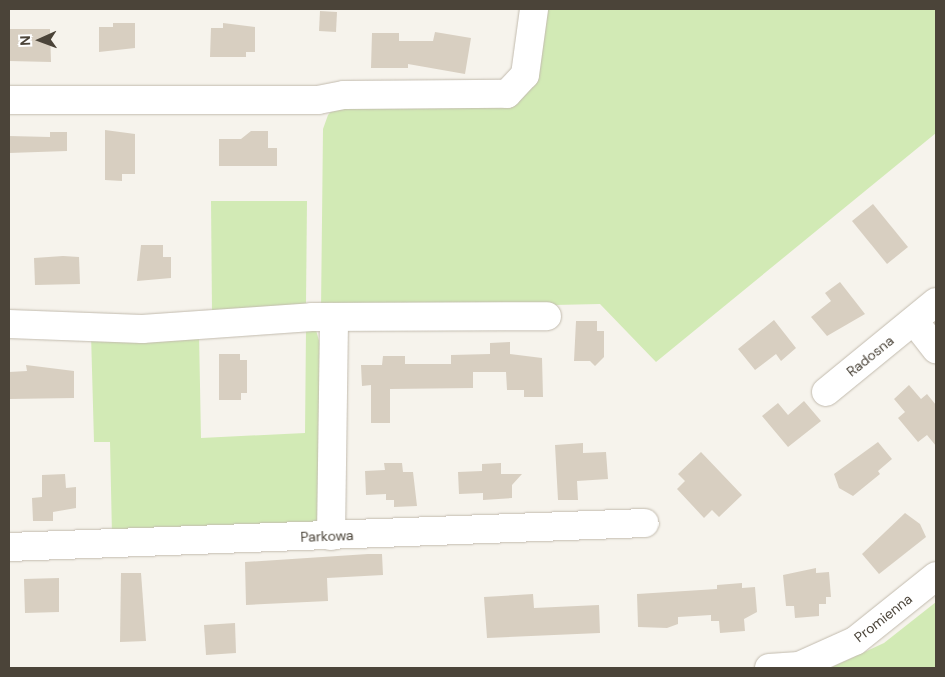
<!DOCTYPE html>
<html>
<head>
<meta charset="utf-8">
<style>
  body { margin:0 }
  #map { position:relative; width:945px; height:677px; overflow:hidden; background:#f6f3ec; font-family:"DM Sans",sans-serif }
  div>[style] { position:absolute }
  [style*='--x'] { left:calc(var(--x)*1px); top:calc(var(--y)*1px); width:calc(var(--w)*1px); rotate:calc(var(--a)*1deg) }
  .green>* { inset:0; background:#d2eab5 }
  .building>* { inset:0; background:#d8cfc1 }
  .roads { filter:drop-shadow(0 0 1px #c2bbae) drop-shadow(0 0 1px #c2bbae) }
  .minor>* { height:28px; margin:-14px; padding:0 14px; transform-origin:14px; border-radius:14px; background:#fff }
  span { translate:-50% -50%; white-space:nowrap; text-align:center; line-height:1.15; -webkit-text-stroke:4.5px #fff; paint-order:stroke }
  .street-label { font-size:14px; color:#4b4439 }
  .frame { position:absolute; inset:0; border:10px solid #4b4439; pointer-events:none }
  .north { position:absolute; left:15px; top:15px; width:50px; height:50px; -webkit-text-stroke:4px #fff; paint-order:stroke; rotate:268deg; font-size:14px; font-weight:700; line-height:20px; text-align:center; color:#4b4439 }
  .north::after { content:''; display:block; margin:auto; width:18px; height:22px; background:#4b4439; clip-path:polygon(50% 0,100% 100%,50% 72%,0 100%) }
</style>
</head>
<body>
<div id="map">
  <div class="green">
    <i style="clip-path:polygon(548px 9px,936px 9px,936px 133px,656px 362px,600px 304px,321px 310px,323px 129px,328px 115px,336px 106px,479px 101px,537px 72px)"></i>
    <i style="clip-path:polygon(211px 201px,307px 201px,306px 304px,212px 311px)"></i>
    <i style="clip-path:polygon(306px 329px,316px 330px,323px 355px,321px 517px,315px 523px,112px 535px,110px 442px,94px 442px,91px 334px,199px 333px,201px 438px,305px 433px)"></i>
    <i style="clip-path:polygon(936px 602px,936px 668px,830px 668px,884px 643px)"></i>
  </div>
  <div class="building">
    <i style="clip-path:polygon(320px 11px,337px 12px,336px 32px,319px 31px)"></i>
    <i style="clip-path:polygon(113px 23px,135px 23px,135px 48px,99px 52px,99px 27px,113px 27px)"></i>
    <i style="clip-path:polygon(223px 23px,255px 27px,255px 52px,246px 52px,246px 57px,210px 57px,211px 28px,223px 28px)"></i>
    <i style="clip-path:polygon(9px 29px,50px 29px,51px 62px,9px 61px)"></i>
    <i style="clip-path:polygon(435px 32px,471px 38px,465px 74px,408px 64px,408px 68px,371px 68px,372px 33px,399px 33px,399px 41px,433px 41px)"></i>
    <i style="clip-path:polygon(105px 130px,135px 134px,135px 174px,122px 174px,122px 181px,105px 180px)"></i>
    <i style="clip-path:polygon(251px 131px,268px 131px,268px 148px,277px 148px,277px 166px,219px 166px,219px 139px,241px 139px)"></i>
    <i style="clip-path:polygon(50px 132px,67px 132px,67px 151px,9px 153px,9px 136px,50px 137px)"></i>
    <i style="clip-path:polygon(873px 204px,908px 247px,887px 264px,852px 221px)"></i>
    <i style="clip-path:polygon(141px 245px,163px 245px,163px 257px,171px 257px,171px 278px,137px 281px)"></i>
    <i style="clip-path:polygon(63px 256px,79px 257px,80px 284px,35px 285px,34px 258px)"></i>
    <i style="clip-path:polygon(840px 282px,865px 314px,827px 336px,811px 317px,831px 301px,825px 293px)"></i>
    <i style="clip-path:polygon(774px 320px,796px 348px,781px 361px,776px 354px,755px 370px,738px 349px)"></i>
    <i style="clip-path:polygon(576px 321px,597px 321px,597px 331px,604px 331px,604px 357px,595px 366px,590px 361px,574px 361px)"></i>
    <i style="clip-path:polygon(510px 342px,510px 354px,542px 358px,543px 397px,524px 397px,524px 390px,507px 390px,506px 372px,473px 372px,473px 388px,390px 389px,390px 423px,371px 423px,371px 385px,362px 386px,361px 365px,382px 365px,383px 356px,405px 356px,405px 364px,451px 364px,451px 355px,490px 354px,490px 343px)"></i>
    <i style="clip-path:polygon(219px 354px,240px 354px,240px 360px,247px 360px,247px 393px,241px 393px,241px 400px,219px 400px)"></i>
    <i style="clip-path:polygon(26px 365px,74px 371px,74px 398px,9px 399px,9px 372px,27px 371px)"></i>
    <i style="clip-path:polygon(909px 385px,921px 399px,927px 394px,936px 405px,936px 446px,927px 435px,918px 442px,898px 418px,905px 412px,894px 399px)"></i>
    <i style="clip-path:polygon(804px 401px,821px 421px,788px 447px,762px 416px,778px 403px,788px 415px)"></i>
    <i style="clip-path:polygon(878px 442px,892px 459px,878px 471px,880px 474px,853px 496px,839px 488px,834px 474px)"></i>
    <i style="clip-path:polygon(583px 443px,583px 453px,606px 452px,608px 479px,577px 481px,578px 500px,558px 500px,555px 445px)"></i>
    <i style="clip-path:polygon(701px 452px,742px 495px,719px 517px,712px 510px,704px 518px,677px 489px,685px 481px,678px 474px)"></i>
    <i style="clip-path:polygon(384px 463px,402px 463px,403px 472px,413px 472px,417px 506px,394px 507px,394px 500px,386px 500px,386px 494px,366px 495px,365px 471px,385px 470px)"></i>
    <i style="clip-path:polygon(501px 463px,501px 474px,522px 474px,512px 485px,512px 498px,483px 500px,483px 493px,459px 494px,458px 472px,482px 471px,482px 464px)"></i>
    <i style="clip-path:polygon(65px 474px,66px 488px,76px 487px,76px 508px,53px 512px,53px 521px,33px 521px,32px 498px,42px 497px,42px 475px)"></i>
    <i style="clip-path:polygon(905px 513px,920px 524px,926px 537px,879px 574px,862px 554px)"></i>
    <i style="clip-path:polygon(368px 554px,382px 554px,383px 575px,327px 578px,328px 601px,246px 605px,245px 562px)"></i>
    <i style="clip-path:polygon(816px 568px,816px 573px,829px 572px,831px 597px,826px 597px,826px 604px,819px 604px,819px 616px,795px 618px,794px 606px,786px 606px,783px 575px)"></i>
    <i style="clip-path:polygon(121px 573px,141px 573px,146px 641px,120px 642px)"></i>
    <i style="clip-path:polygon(59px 578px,59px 612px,25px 613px,24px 579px)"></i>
    <i style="clip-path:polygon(742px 583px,742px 588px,755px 587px,757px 612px,744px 619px,745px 631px,720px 633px,719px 621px,711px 621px,711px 615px,678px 617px,678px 624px,667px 628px,638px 627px,637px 594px,717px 589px,717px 585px)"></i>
    <i style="clip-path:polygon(533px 594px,534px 608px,599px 605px,600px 633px,487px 638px,484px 597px)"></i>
    <i style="clip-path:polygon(235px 623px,236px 653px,206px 655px,204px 625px)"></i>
  </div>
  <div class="roads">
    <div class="minor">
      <i style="--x:9;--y:100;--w:309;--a:0"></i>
      <i style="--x:318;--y:100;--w:26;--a:-11"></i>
      <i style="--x:344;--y:95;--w:163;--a:-0.4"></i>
      <i style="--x:507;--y:94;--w:26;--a:-47"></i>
      <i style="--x:525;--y:75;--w:67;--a:-82.2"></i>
      <i style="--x:914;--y:321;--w:36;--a:52"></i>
      <i style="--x:9;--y:324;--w:133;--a:2.2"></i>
      <i style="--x:142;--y:329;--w:170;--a:-4"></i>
      <i style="--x:312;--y:317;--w:235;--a:-0.2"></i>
      <i style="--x:826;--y:392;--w:142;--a:-39.3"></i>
      <i style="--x:331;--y:536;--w:219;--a:-89.2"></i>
      <i style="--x:9;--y:547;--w:636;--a:-2.16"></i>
      <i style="--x:769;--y:668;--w:30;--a:-4"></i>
      <i style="--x:799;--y:666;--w:61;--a:-24.1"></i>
      <i style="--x:855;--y:641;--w:104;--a:-38.7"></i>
    </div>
  </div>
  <div class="street-label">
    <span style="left:870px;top:356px;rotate:-39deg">Radosna</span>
    <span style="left:327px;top:536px;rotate:-2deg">Parkowa</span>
    <span style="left:883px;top:618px;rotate:-38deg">Promienna</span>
  </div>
  <div class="frame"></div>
  <div class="north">N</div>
</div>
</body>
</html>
